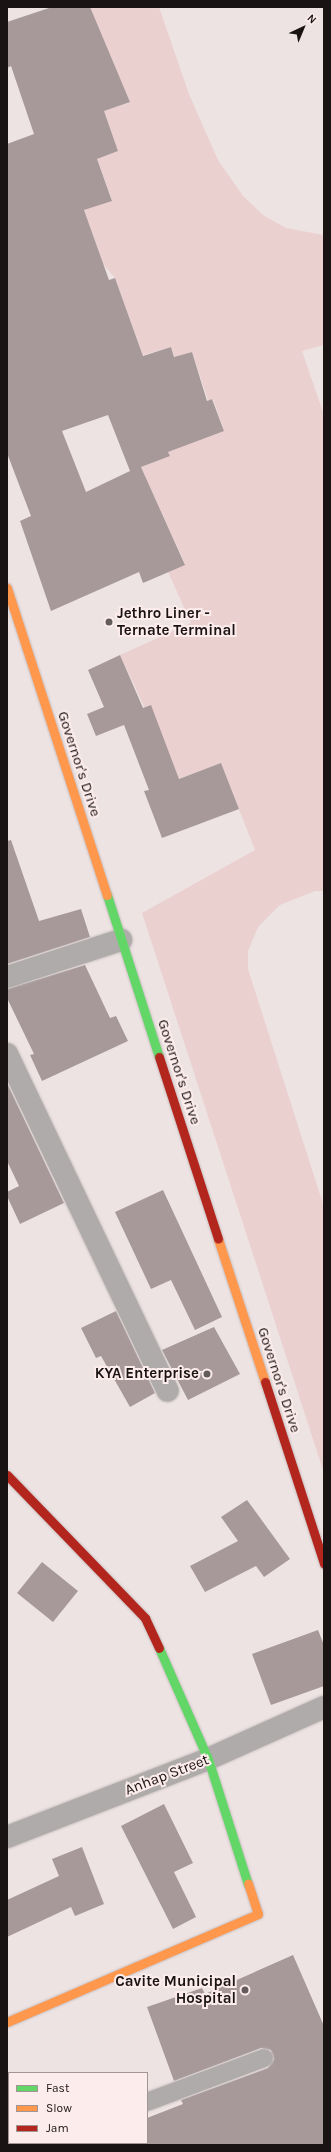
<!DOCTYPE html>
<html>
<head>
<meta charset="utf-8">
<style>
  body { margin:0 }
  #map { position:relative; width:331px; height:2152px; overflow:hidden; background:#eee3e3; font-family:Karla,sans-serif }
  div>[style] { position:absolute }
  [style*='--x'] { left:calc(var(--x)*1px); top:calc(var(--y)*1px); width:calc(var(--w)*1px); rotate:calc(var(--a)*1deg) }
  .green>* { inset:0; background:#ebd0d0 }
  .building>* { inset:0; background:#a7999a }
  .roads { filter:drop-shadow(0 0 1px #c7bebf) drop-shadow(0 0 1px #c7bebf) }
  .lane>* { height:18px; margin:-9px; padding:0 9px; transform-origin:9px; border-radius:9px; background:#afabab }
  .street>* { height:22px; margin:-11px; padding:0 11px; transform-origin:11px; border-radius:11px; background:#afabab }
  .fast>* { height:9px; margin:-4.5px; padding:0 4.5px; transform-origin:4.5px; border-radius:4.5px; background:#63d668 }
  .slow>* { height:9px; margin:-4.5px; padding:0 4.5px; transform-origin:4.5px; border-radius:4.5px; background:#ff974d }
  .jam>* { height:9px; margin:-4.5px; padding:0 4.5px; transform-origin:4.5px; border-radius:4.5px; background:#b3261e }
  .dots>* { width:11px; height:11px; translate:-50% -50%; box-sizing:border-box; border:2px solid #fdecec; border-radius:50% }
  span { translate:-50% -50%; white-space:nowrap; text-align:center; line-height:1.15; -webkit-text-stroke:4px #fdecec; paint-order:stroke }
  .poi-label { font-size:15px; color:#1a1314; font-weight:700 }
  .left { translate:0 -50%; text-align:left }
  .right { translate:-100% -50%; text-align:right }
  .street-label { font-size:15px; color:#1a1314 }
  .frame { position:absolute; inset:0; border:8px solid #1a1314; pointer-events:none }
  .legend { position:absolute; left:8px; top:2072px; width:140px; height:72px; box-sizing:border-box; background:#fdecec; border:1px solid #a29596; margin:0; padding:5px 7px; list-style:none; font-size:12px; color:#1a1314 }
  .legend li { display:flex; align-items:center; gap:8px; height:20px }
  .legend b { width:20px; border:1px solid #a29596 }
  .north { position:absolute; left:283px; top:8px; width:40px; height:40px; -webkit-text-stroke:3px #fdecec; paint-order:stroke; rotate:44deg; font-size:11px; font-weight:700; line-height:16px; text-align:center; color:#1a1314 }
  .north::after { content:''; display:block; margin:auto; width:14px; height:18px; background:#1a1314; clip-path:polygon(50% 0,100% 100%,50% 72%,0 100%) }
</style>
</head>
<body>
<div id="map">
  <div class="green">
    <i style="clip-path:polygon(89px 7px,159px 7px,189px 94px,218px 160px,243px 196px,263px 215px,286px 228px,324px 235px,324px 345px,302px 351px,324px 415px,324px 891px,315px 891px,280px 905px,258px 927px,248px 951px,248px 969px,324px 1207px,324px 1473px,142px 913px,255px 850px,221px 764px,178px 779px,120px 655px,191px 623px,168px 572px,185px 564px,141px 467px,169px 456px,168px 452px,224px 430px,213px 399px,208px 400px,192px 352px,175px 357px,171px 347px,143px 355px,115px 278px,103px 264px,84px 210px,112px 200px,97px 159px,118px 151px,104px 111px,130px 102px)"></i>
  </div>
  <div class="building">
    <i style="clip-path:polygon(evenodd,52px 7px,90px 7px,130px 102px,104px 111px,118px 151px,97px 159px,112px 201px,84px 210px,109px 280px,115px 278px,143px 356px,171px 347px,174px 357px,192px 352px,207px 401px,212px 399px,224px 431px,168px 452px,170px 456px,141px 467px,185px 565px,143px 583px,139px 572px,51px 611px,20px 521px,31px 516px,7px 453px,7px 144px,34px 134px,11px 66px,7px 68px,7px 22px,52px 7px,108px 415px,130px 471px,86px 492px,62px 431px,108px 415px)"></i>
    <i style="clip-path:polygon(120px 655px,143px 708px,151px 705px,179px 779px,221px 763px,239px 809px,162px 838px,144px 791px,149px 790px,124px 725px,96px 736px,87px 714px,104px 707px,88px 670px)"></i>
    <i style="clip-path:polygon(11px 840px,39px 921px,81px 909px,90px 937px,7px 964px,7px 841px)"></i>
    <i style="clip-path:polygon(85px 965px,110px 1018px,116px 1016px,128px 1041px,42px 1081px,30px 1055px,34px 1054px,7px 998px,7px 989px)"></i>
    <i style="clip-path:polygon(7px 1083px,64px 1203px,20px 1224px,7px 1196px,7px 1192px,19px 1186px,7px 1161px)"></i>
    <i style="clip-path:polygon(163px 1190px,222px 1317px,195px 1330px,171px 1280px,151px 1289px,115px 1212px)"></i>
    <i style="clip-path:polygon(116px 1311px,155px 1393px,130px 1407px,101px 1356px,96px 1358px,81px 1328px)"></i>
    <i style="clip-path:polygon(214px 1327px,240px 1374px,188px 1400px,162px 1350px)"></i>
    <i style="clip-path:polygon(247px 1500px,290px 1559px,264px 1577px,256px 1566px,205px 1592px,190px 1566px,238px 1541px,221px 1517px)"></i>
    <i style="clip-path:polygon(42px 1562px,78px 1591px,53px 1622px,17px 1593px)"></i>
    <i style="clip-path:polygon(318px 1630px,324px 1645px,324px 1686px,271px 1705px,252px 1654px)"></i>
    <i style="clip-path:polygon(164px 1804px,193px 1863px,174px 1872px,196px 1917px,173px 1929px,121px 1826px)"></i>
    <i style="clip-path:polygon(82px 1847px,104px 1904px,75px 1916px,71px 1907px,7px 1937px,7px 1900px,59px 1876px,52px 1859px)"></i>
    <i style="clip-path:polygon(293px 1955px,324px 2026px,324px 2145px,147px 2145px,147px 2118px,183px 2104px,181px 2100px,268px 2068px,274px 2059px,271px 2050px,261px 2048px,174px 2081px,147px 2007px,202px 1988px,205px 1994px)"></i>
  </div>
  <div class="roads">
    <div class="lane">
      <i style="--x:147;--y:2102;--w:125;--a:-20.6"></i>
    </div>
    <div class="street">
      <i style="--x:7;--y:977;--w:120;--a:-18"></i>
      <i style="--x:7;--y:1054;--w:373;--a:64.5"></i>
      <i style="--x:7;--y:1837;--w:216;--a:-21.2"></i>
      <i style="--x:208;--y:1759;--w:127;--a:-24.1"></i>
    </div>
    <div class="fast">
      <i style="--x:107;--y:895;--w:170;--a:72.2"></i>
      <i style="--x:159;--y:1648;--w:121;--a:66.2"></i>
      <i style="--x:208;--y:1759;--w:131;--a:72.3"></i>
    </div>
    <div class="slow">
      <i style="--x:7;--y:588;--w:323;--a:72"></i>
      <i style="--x:218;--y:1239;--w:151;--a:71.8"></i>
      <i style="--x:7;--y:2022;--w:273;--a:-23.3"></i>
      <i style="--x:258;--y:1914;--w:32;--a:-108"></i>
    </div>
    <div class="jam">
      <i style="--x:159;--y:1057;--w:191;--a:72"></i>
      <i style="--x:265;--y:1382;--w:191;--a:72"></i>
      <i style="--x:7;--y:1475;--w:199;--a:46"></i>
      <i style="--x:145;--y:1618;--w:33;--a:65"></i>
    </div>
  </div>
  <div class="dots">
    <i style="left:109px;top:622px;background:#645c5c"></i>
    <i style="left:207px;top:1374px;background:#645c5c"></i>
    <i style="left:245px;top:1990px;background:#645c5c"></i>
  </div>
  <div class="poi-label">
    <span class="left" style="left:117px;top:622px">Jethro Liner -<br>Ternate Terminal</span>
    <span class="right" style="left:199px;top:1374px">KYA Enterprise</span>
    <span class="right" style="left:236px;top:1990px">Cavite Municipal<br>Hospital</span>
  </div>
  <div class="street-label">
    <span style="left:79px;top:764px;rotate:72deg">Governor's Drive</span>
    <span style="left:179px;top:1072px;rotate:72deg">Governor's Drive</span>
    <span style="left:279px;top:1380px;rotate:72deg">Governor's Drive</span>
    <span style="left:167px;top:1775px;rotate:-21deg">Anhap Street</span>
  </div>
  <div class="frame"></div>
  <ul class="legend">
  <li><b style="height:5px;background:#63d668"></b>Fast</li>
  <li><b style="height:5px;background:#ff974d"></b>Slow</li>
  <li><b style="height:5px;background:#b3261e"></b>Jam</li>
  </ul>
  <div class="north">N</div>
</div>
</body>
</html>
